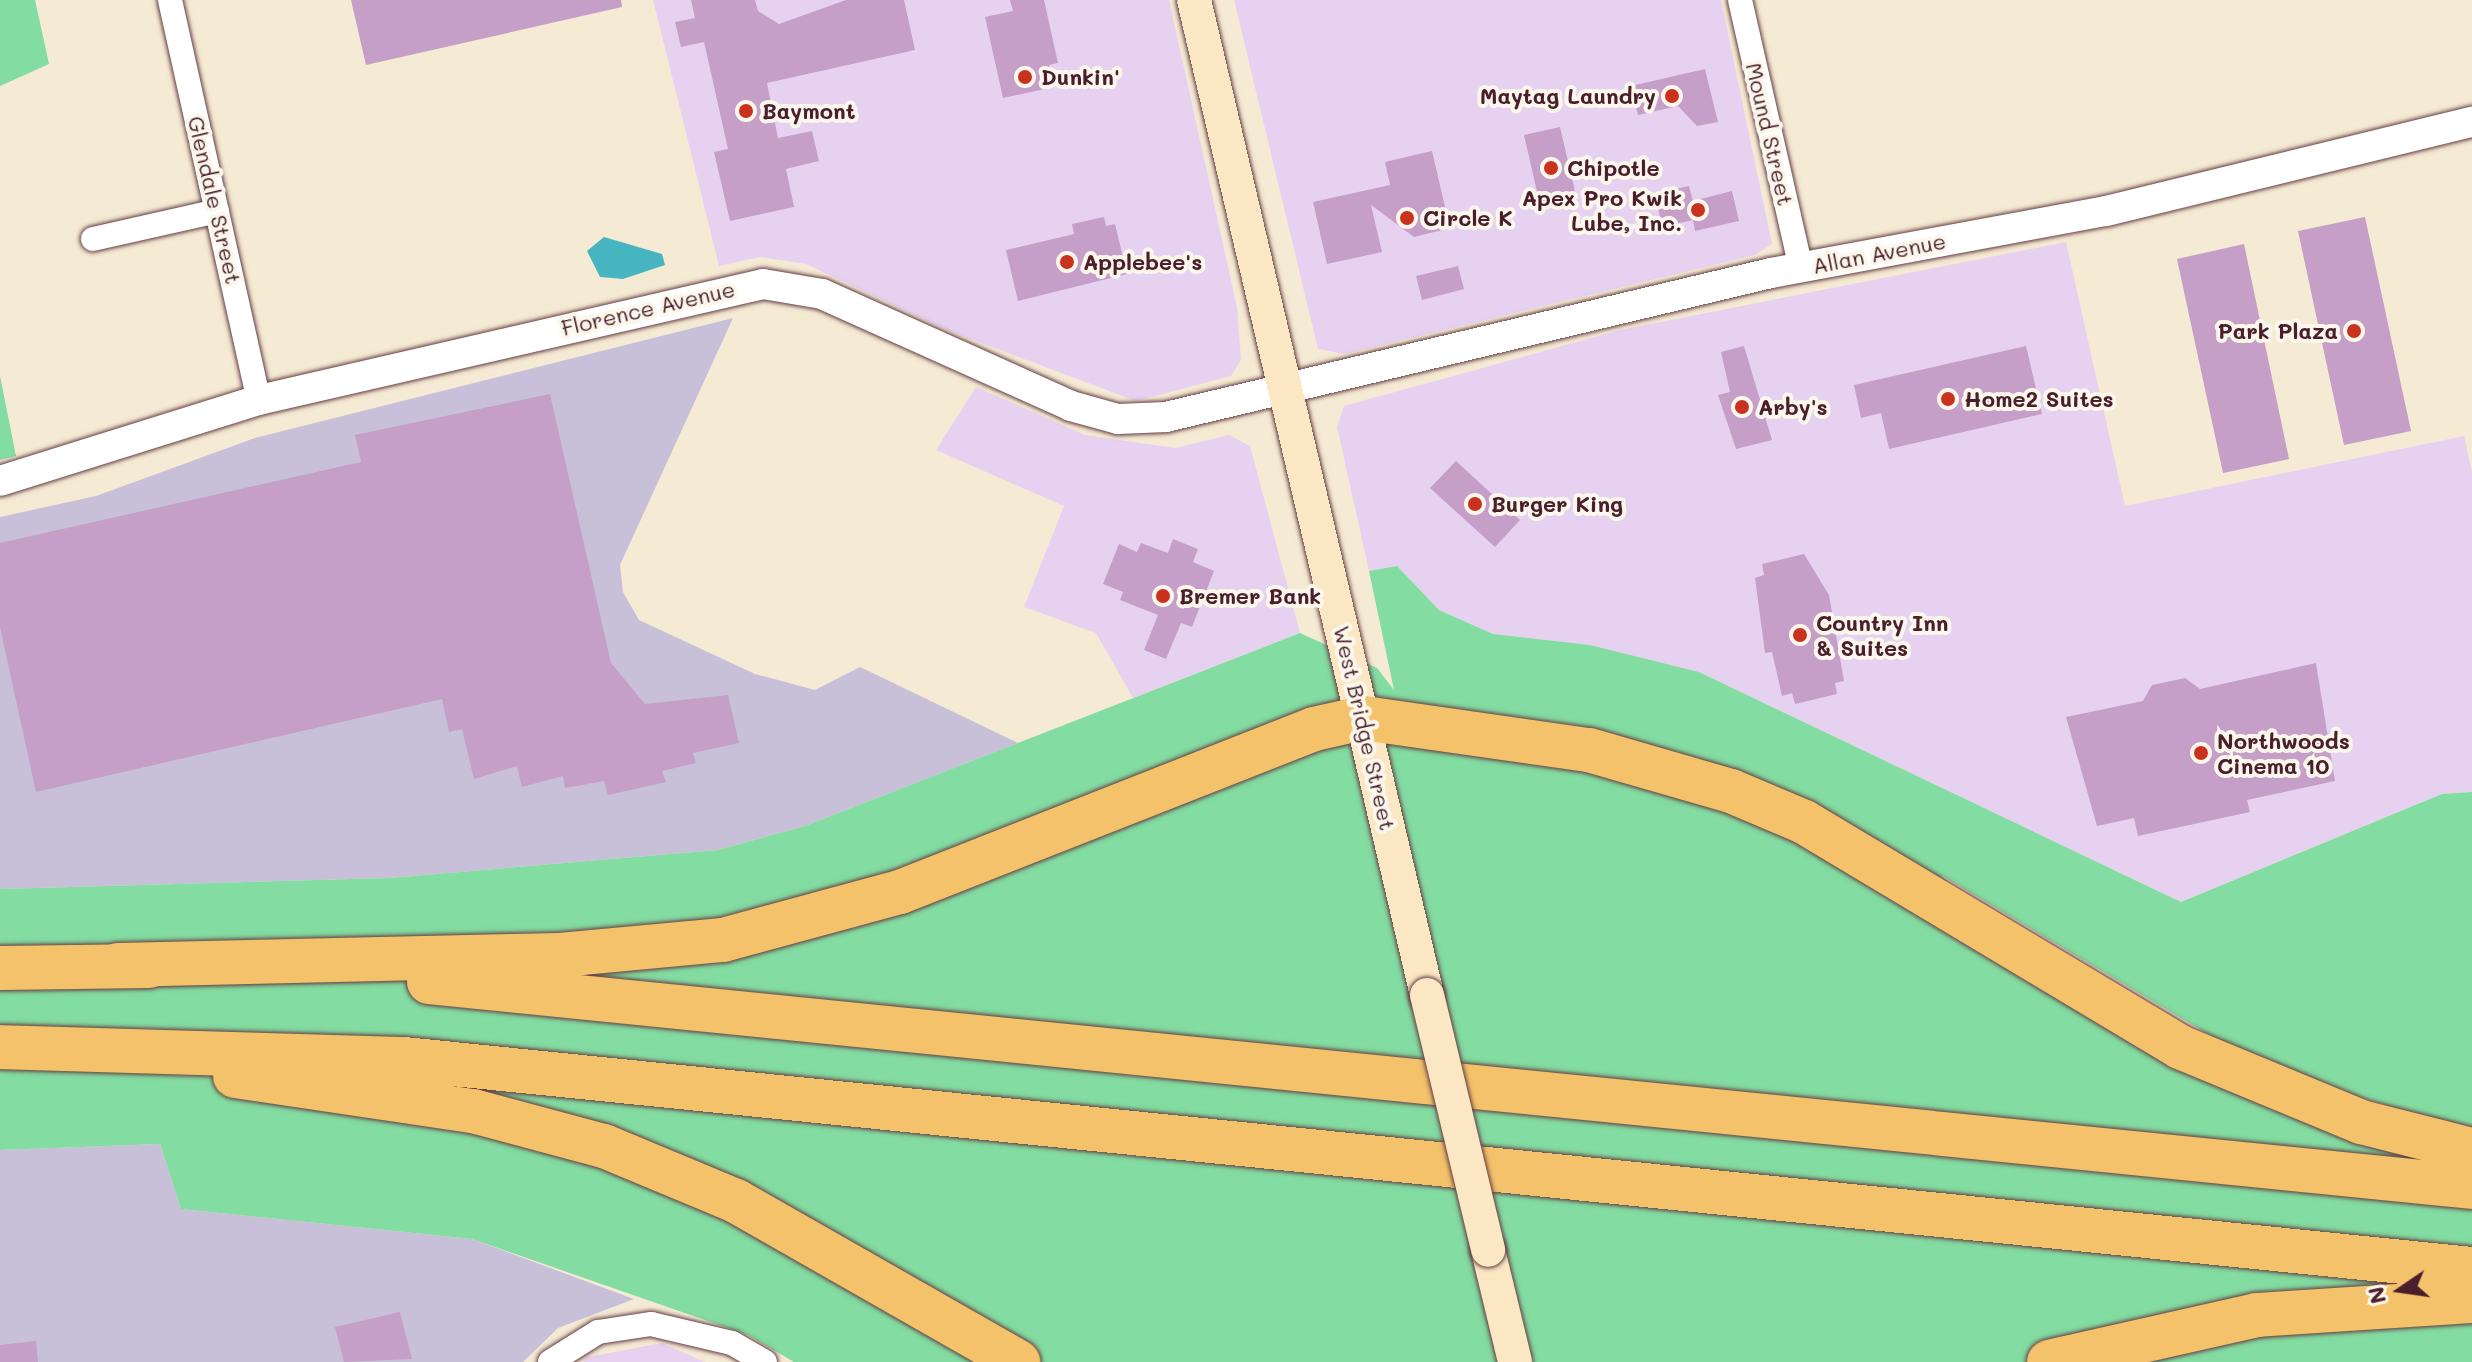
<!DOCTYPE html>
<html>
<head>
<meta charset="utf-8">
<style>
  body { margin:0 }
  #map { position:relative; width:2472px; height:1362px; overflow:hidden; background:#f5ead3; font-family:Mali,sans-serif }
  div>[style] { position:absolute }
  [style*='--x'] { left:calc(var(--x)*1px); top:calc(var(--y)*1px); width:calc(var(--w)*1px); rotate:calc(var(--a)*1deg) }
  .built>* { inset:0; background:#e6d2f0 }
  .industrial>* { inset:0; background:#c8bfd8 }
  .green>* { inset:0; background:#83dca1 }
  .water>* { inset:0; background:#47b5c0 }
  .building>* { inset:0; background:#c59fc8 }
  .roads { filter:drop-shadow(0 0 2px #643d44) drop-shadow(0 0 2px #643d44) }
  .minor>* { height:24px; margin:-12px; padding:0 12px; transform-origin:12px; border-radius:12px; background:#fff }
  .tertiary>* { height:30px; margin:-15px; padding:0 15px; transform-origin:15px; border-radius:15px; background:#fff }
  .secondary>* { height:34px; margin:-17px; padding:0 17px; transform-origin:17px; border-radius:17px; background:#fbe7c3 }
  .motorway>* { height:44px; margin:-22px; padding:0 22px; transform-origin:22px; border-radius:22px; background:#f4c26a }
  .bridges { filter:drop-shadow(0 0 2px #643d44) drop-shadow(0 0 2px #643d44) }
  .secondary-bridge>* { height:34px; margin:-17px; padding:0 17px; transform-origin:17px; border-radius:17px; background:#fbe7c3 }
  .dots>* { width:22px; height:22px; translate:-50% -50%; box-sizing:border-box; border:4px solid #fbf7ec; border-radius:50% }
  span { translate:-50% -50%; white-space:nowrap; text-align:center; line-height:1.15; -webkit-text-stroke:8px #fbf7ec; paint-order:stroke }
  .poi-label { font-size:22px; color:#4a1f2b; font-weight:700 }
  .left { translate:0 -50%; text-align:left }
  .right { translate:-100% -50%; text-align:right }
  .street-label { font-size:22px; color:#4a1f2b }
  .north { position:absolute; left:2360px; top:1250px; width:80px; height:80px; -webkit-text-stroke:6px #fbf7ec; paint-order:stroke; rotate:257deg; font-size:22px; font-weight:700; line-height:32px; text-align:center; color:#4a1f2b }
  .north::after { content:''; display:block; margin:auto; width:28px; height:36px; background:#4a1f2b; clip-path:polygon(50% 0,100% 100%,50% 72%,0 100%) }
</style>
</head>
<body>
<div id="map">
  <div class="built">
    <i style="clip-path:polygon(653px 0,1169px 0,1237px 307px,1241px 360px,1231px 376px,1136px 401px,947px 330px,806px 264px,760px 257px,719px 266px)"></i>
    <i style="clip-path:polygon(1234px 0,1721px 0,1772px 244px,1755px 255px,1345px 354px,1318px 349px)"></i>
    <i style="clip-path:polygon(2066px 242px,2125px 506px,2464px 436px,2472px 472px,2472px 792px,2442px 794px,2181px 902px,1699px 672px,1590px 645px,1493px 634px,1439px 610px,1397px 566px,1369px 571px,1337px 427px,1344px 406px,1620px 330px)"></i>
    <i style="clip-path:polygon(976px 387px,1085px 435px,1175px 448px,1229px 435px,1250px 446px,1300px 633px,1133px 698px,1096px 633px,1024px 607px,1064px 506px,936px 450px)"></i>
    <i style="clip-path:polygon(662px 1343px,705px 1362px,583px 1362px,587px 1357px)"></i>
  </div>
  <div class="industrial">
    <i style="clip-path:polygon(733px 318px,620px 565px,623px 592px,639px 620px,755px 674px,815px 690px,860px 667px,1018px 743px,805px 826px,718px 850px,389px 878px,0 889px,0 517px,96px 496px,255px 438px)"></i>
    <i style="clip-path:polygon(160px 1144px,181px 1209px,472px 1239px,634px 1299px,558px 1328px,523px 1362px,0 1362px,0 1150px)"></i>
  </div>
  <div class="green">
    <i style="clip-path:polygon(0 0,35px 0,49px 64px,0 86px)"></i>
    <i style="clip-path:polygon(0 376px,16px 456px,0 460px)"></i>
    <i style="clip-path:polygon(1397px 566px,1439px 610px,1493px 634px,1590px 645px,1699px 672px,2181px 902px,2442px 794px,2472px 792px,2472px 1130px,2324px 1087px,2230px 1047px,1941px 875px,1992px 935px,2114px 1010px,2472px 1149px,2472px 1362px,794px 1362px,748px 1335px,472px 1239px,181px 1209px,160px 1144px,0 1150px,0 889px,389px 878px,718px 850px,805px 826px,1300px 633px,1377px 668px,1394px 690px,1369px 571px)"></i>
  </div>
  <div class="water">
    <i style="clip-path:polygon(604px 237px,662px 254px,665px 265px,623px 279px,600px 277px,587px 251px)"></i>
  </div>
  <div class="building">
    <i style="clip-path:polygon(351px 0,621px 0,622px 7px,366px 65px)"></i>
    <i style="clip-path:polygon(691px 0,755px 0,758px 11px,779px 24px,846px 0,904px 0,915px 50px,767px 83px,778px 138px,812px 131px,819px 161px,786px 169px,794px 207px,730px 221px,714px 152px,728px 149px,704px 42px,681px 47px,675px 22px,695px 18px)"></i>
    <i style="clip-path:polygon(1010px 0,1044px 0,1058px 63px,1049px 65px,1054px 87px,1003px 98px,985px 17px,1013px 11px)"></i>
    <i style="clip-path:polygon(1705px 69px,1718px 122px,1697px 126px,1678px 106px,1638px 115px,1631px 86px)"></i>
    <i style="clip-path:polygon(1560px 127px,1577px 200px,1541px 209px,1524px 135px)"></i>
    <i style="clip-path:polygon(1432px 151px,1450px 228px,1414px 237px,1371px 205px,1382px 252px,1327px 264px,1313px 202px,1390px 185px,1385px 162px)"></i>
    <i style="clip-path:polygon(1689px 186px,1693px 201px,1732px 191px,1739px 221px,1695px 231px,1693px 220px,1662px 227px,1655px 194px)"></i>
    <i style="clip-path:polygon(1104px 217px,1106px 226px,1115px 224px,1127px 274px,1018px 301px,1006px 250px,1074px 234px,1072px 224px)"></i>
    <i style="clip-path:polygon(2365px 217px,2411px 431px,2344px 445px,2298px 231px)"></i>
    <i style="clip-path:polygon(2244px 244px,2289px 459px,2223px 473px,2177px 259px)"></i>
    <i style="clip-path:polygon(1458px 266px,1464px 289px,1422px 300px,1416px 276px)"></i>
    <i style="clip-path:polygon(1744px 346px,1772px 440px,1736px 449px,1718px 395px,1730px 392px,1721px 352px)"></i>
    <i style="clip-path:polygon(2026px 346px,2042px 414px,1889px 449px,1881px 413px,1861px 418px,1854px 385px)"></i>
    <i style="clip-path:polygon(550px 394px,611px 663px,645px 704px,728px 695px,739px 743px,693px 753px,696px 763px,662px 771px,666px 782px,608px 795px,604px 781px,565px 788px,563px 776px,522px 787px,517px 766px,474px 779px,462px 729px,449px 732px,442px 699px,36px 792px,0 627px,0 543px,361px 462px,355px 435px)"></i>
    <i style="clip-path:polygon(1456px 461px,1520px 520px,1495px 547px,1430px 488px)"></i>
    <i style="clip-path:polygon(1173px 539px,1198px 549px,1193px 562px,1214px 571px,1192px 627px,1181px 623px,1166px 659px,1144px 650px,1158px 615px,1120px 600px,1123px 592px,1103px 584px,1119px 544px,1137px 552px,1141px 543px,1168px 553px)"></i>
    <i style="clip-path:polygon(1804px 554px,1829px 595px,1844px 681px,1835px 683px,1837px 694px,1795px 704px,1792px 693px,1782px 696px,1772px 652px,1765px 653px,1755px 578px,1764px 575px,1762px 564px)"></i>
    <i style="clip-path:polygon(2316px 663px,2335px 781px,2247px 800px,2250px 812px,2138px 836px,2134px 818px,2097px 826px,2066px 717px,2143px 701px,2152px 685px,2185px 678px,2200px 689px)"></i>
    <i style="clip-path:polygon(400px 1312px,412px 1359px,344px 1362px,335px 1327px)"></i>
    <i style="clip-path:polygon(36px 1341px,38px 1362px,0 1362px,0 1345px)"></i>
  </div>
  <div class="roads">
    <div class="minor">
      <i style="--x:170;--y:0;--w:410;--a:77.5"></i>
      <i style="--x:1740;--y:0;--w:275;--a:77.2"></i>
      <i style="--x:93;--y:239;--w:127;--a:-12.7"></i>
      <i style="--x:550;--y:1362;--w:57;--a:-32"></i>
      <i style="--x:598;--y:1332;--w:54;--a:-8.6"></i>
      <i style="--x:651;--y:1324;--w:83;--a:13.2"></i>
      <i style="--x:732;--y:1343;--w:38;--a:30"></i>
    </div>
    <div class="tertiary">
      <i style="--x:0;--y:481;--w:271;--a:-17.4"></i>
      <i style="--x:259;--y:400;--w:517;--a:-12.96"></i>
      <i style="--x:763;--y:284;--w:60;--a:9.6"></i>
      <i style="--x:822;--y:294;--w:273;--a:24.2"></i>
      <i style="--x:1071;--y:406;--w:49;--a:15.5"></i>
      <i style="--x:1118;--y:419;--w:48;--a:-2.4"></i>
      <i style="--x:1166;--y:417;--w:622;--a:-13.39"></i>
      <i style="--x:1771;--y:273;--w:341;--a:-10.5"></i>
      <i style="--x:2106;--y:211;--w:377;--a:-13.7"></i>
    </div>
    <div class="secondary">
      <i style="--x:1194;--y:0;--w:1022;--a:76.82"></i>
      <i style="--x:1488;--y:1250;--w:115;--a:76.4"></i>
    </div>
    <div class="motorway">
      <i style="--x:118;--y:965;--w:442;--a:-1.3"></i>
      <i style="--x:560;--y:955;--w:164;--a:-5.3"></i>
      <i style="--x:723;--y:940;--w:183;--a:-15.2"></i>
      <i style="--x:900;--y:892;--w:445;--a:-21.5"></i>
      <i style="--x:1314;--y:729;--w:50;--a:-12.7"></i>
      <i style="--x:1363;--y:718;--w:228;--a:8.1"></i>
      <i style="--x:1589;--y:750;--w:148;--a:16.1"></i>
      <i style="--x:1731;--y:791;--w:79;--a:23"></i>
      <i style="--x:1804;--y:822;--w:438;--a:30.9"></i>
      <i style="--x:2180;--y:1047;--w:196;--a:22.5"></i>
      <i style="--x:2361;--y:1122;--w:114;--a:14.2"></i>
      <i style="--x:0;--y:968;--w:149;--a:-0.8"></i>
      <i style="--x:429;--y:982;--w:2053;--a:5.73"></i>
      <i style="--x:0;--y:1047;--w:404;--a:1.7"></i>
      <i style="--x:404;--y:1059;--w:2079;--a:5.8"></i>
      <i style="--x:235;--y:1076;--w:241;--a:8.4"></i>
      <i style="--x:473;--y:1111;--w:136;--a:15"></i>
      <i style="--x:604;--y:1146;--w:143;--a:22.6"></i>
      <i style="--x:736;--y:1201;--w:325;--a:29.7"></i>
      <i style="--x:2049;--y:1362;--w:213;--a:-12.7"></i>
      <i style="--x:2257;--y:1315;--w:215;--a:-3.7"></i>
    </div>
  </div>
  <div class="bridges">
    <div class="secondary-bridge">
      <i style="--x:1427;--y:995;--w:262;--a:76.5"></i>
    </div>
  </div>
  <div class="dots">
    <i style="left:1025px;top:77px;background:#c8321e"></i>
    <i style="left:1672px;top:96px;background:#c8321e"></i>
    <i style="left:746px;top:111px;background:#c8321e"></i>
    <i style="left:1551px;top:168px;background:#c8321e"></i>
    <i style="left:1698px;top:210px;background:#c8321e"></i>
    <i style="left:1407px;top:218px;background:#c8321e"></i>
    <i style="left:1067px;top:262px;background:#c8321e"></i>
    <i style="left:2354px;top:331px;background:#c8321e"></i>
    <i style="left:1948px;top:399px;background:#c8321e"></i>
    <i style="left:1742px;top:407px;background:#c8321e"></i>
    <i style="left:1475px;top:504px;background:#c8321e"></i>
    <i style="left:1163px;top:596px;background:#c8321e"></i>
    <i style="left:1800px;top:635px;background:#c8321e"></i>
    <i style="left:2201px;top:753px;background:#c8321e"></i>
  </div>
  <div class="poi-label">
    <span class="left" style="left:1041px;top:77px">Dunkin'</span>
    <span class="right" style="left:1656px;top:96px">Maytag Laundry</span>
    <span class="left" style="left:762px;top:111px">Baymont</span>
    <span class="left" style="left:1567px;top:168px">Chipotle</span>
    <span class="right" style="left:1682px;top:210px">Apex Pro Kwik<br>Lube, Inc.</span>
    <span class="left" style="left:1423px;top:218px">Circle K</span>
    <span class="left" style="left:1083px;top:262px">Applebee's</span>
    <span class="right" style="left:2338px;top:331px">Park Plaza</span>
    <span class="left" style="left:1964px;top:399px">Home2 Suites</span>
    <span class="left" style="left:1758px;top:407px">Arby's</span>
    <span class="left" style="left:1491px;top:504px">Burger King</span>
    <span class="left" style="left:1179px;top:596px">Bremer Bank</span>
    <span class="left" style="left:1816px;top:635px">Country Inn<br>&amp; Suites</span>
    <span class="left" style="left:2217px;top:753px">Northwoods<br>Cinema 10</span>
  </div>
  <div class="street-label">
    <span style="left:1770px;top:134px;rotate:77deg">Mound Street</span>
    <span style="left:215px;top:200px;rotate:77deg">Glendale Street</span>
    <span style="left:1879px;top:253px;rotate:-11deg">Allan Avenue</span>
    <span style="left:648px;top:308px;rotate:-13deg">Florence Avenue</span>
    <span style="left:1365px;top:728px;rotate:77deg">West Bridge Street</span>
  </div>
  <div class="north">N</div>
</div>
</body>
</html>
